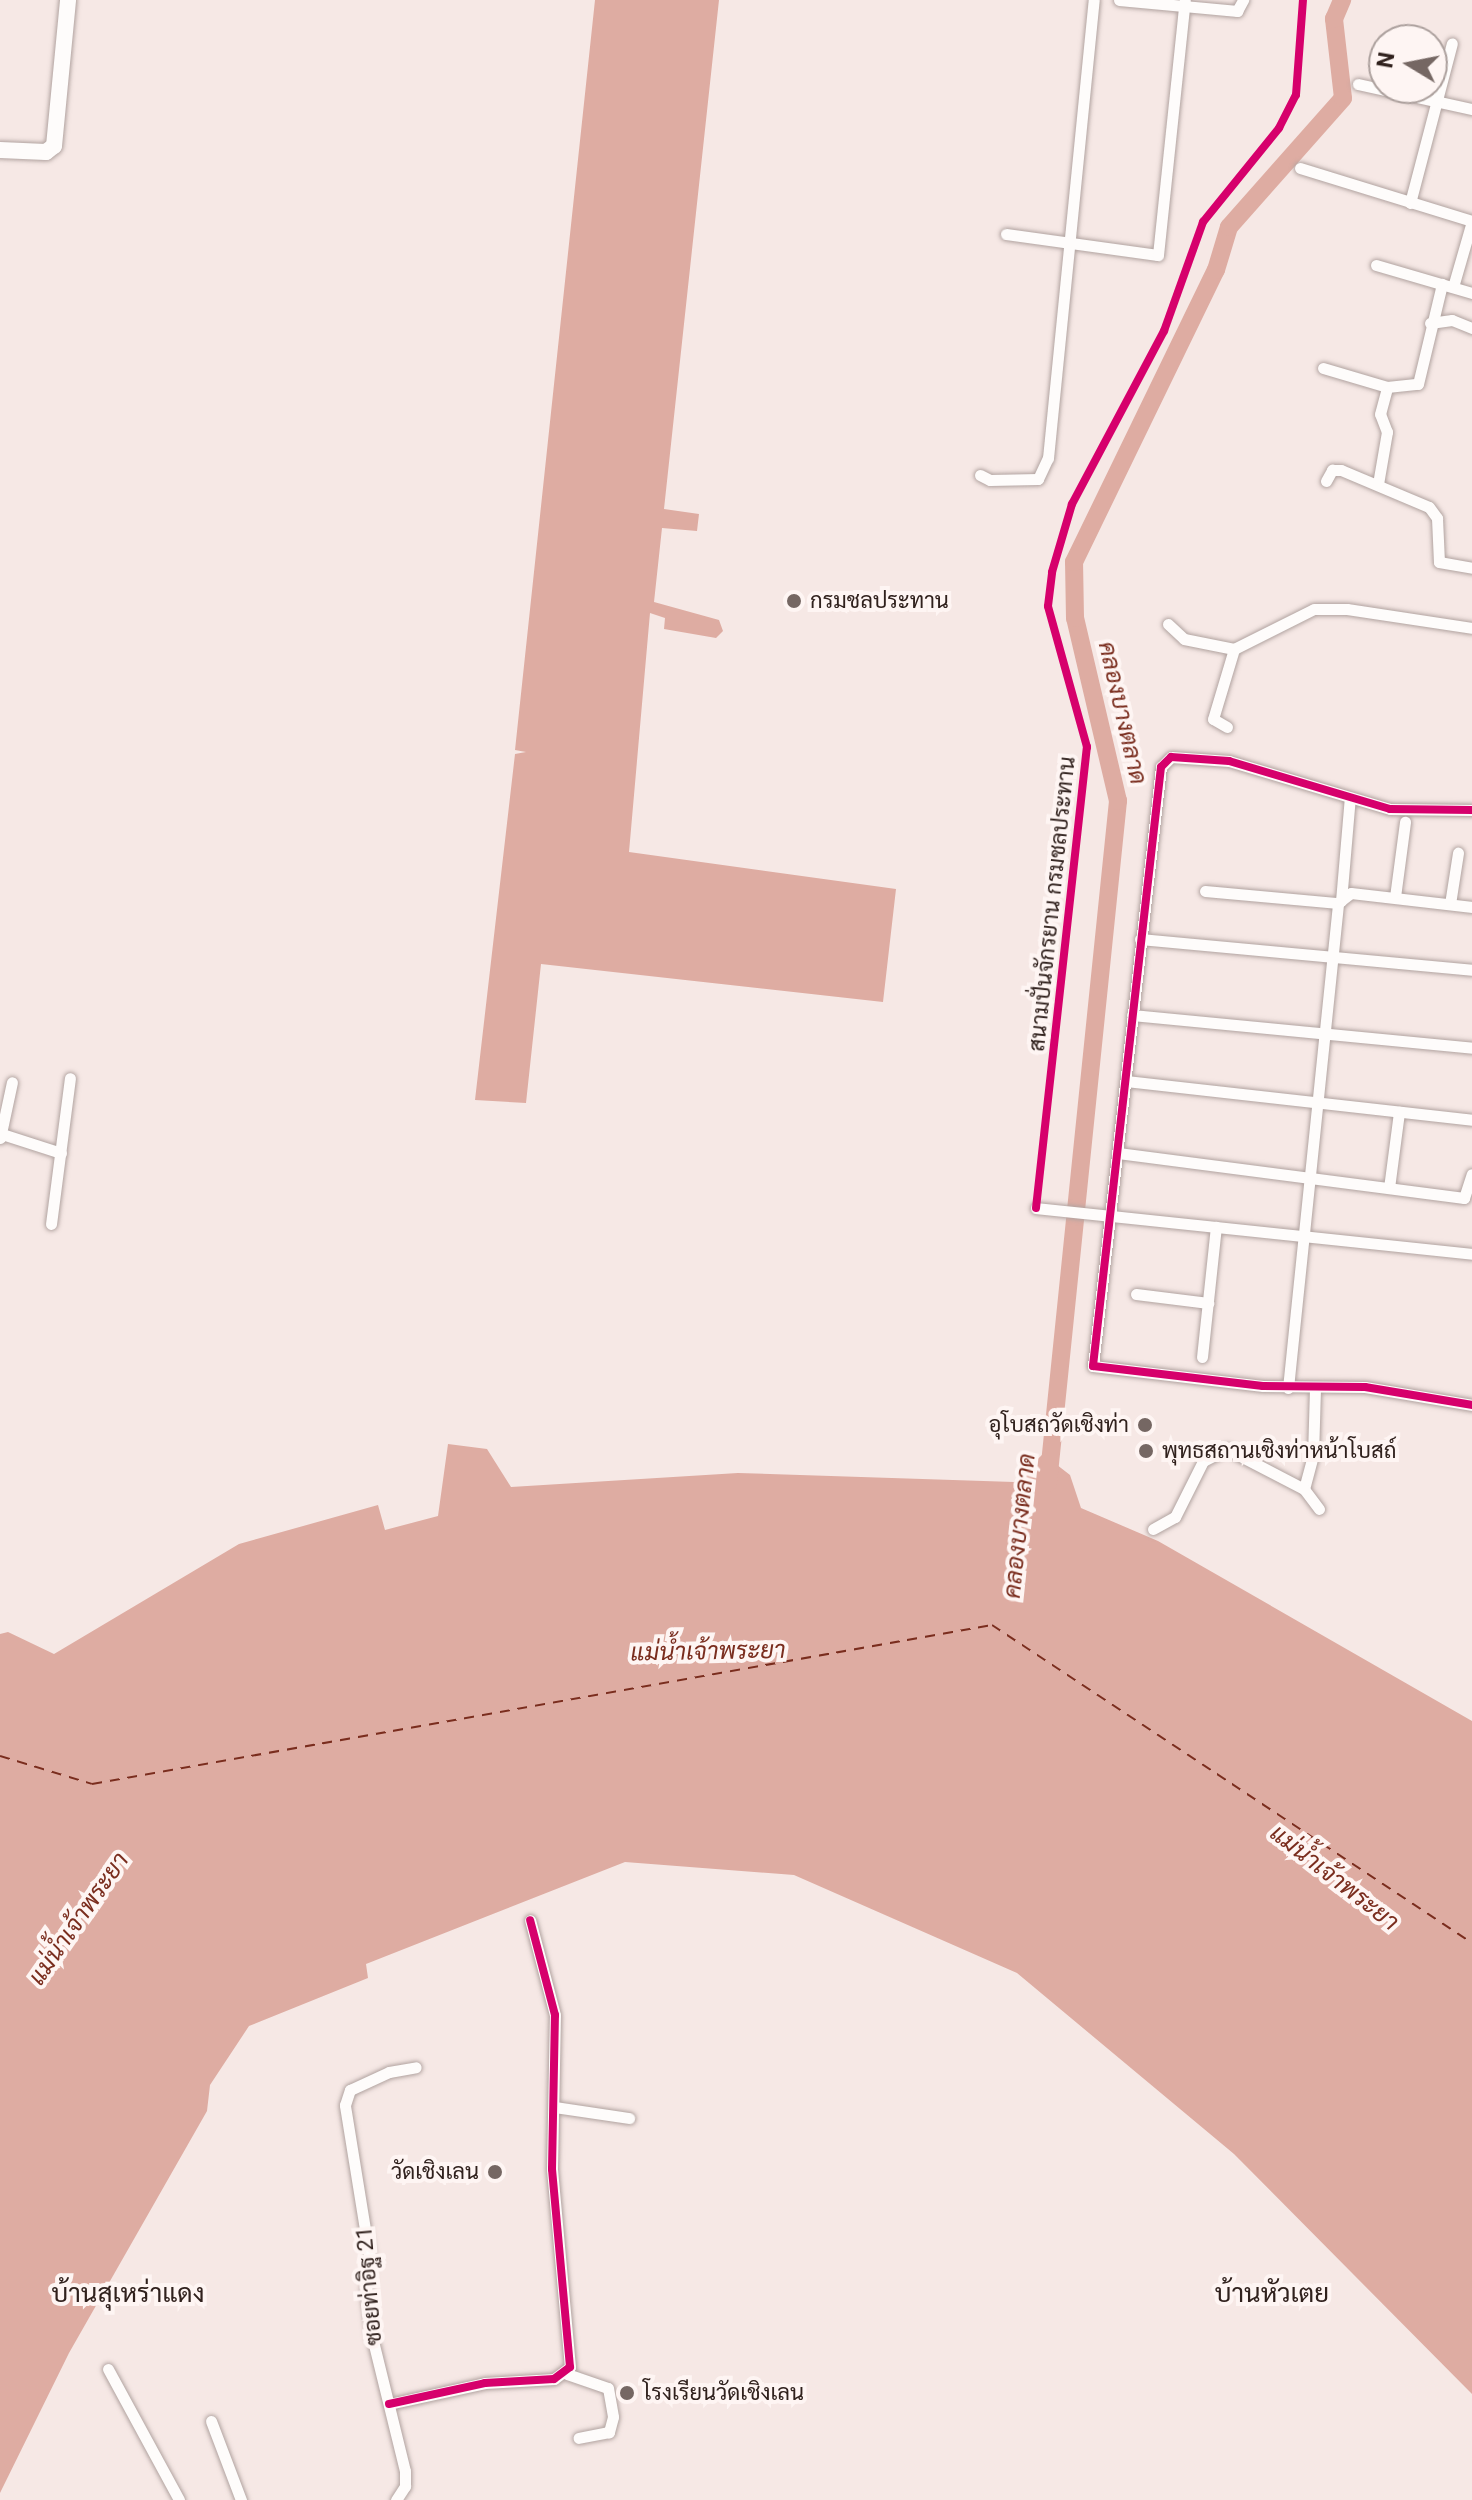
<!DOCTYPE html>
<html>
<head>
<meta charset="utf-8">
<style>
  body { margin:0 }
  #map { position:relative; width:1472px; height:2500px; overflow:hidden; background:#f6e8e5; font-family:Roboto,Sarabun,sans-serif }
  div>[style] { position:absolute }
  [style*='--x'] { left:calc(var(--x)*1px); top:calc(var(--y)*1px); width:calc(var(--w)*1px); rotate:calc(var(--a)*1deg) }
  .water>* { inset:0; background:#deaca2 }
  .river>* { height:18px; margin:-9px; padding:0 9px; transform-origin:9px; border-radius:9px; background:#deaca2 }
  .ferry>* { height:2px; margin-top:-1px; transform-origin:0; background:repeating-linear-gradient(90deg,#7a2d1e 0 10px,transparent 0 18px) }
  .roads { filter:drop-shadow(0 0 2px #b1a3a0) drop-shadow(0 0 2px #b1a3a0) }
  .street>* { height:11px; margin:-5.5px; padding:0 5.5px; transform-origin:5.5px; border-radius:5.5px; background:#fefcfb }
  .secondary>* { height:16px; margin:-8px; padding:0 8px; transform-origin:8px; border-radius:8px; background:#fefcfb }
  .cycleway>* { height:8px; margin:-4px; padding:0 4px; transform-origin:4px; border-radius:4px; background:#d6006c }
  .dots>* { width:22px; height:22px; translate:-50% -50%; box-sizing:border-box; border:4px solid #fef5f3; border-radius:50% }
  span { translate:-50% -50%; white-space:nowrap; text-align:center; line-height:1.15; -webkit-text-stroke:8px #fef5f3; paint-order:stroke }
  .poi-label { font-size:22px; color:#30211d }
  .left { translate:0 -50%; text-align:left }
  .right { translate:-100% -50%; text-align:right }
  .street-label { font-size:22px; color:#30211d }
  .water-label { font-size:24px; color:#7a2d1e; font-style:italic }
  .quarter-label { font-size:26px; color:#30211d }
  .north { position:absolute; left:1368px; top:24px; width:80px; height:80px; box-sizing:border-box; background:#fef5f3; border:2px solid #aca09d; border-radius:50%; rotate:280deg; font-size:22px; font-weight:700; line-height:32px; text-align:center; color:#30211d }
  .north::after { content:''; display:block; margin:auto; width:28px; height:36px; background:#756763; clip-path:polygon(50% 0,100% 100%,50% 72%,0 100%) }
</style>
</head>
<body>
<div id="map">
  <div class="water">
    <i style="clip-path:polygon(595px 0,719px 0,664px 509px,699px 514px,697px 531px,662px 528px,654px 602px,719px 620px,723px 631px,716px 638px,664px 629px,665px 618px,650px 613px,629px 852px,896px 889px,883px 1002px,541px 964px,526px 1103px,475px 1100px,515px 754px,526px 752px,515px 750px)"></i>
    <i style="clip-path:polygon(448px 1444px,487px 1449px,511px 1487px,738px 1473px,1014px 1482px,1043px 1454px,1070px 1475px,1081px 1508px,1158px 1541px,1472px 1721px,1472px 2394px,1234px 2154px,1017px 1973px,794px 1875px,625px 1862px,366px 1964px,368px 1978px,249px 2026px,210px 2085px,207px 2111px,69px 2353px,0 2493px,0 1634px,8px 1632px,54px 1654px,239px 1544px,378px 1505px,385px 1530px,438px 1516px)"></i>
  </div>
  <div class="river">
    <i style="--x:1048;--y:1483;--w:686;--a:-84.14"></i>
    <i style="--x:1118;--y:801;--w:188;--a:-103.2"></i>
    <i style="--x:1075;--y:618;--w:56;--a:-91"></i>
    <i style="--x:1074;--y:562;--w:325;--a:-64.1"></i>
    <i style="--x:1216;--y:270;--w:45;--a:-73.2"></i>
    <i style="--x:1229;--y:227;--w:172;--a:-48.5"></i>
    <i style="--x:1343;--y:98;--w:80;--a:-96.5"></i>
    <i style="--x:1334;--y:19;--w:21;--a:-67"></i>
  </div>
  <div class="ferry">
    <i style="--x:0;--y:1756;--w:96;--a:16.9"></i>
    <i style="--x:92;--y:1784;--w:914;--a:-10.02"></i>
    <i style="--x:992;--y:1625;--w:576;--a:33.52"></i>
  </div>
  <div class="roads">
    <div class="street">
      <i style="--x:1119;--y:0;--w:119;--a:5.3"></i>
      <i style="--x:1237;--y:11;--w:13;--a:-61"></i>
      <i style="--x:1358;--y:84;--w:117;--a:12.4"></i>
      <i style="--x:1300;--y:168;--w:180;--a:17.1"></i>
      <i style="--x:1410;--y:203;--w:165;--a:-75.3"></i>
      <i style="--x:1006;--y:234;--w:153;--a:7.9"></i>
      <i style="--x:1158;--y:255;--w:256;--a:-84"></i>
      <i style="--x:1376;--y:265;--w:100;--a:16.3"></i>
      <i style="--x:1453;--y:287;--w:69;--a:-73.9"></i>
      <i style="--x:1430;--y:323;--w:22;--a:-8"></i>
      <i style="--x:1452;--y:320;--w:22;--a:22"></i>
      <i style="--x:1323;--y:368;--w:67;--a:16.5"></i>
      <i style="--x:1387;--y:387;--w:31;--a:-6"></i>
      <i style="--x:1418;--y:384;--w:103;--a:-76.5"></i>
      <i style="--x:980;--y:475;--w:11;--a:27"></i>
      <i style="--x:990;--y:480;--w:48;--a:-1.2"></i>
      <i style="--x:1038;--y:479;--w:23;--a:-65"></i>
      <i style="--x:1048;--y:458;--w:460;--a:-84.3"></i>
      <i style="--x:1326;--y:481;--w:13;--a:-61"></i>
      <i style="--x:1332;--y:470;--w:9;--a:0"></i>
      <i style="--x:1341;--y:470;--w:95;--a:22.8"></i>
      <i style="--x:1429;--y:507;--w:14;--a:54"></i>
      <i style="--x:1437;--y:518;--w:44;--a:87.4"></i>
      <i style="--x:1439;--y:562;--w:34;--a:10"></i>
      <i style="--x:1378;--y:484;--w:53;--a:-80.2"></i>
      <i style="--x:1387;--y:432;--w:19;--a:-111"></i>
      <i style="--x:1380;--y:414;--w:28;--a:-75"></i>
      <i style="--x:1168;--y:624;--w:22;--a:43"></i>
      <i style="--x:1184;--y:639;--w:51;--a:11.3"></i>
      <i style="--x:1234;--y:649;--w:89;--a:-26.6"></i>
      <i style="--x:1314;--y:609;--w:33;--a:0"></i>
      <i style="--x:1347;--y:609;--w:126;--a:8.6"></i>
      <i style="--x:1227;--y:727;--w:16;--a:-150"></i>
      <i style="--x:1213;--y:719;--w:73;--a:-73.3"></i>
      <i style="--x:1472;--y:810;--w:82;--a:-179.3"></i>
      <i style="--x:1390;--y:809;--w:168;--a:-163.4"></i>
      <i style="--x:1229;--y:761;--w:58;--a:-176.1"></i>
      <i style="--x:1171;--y:757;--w:14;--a:135"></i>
      <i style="--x:1161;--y:767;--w:603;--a:96.48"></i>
      <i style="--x:1093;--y:1366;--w:171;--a:6.7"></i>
      <i style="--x:1263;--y:1386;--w:102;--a:0.6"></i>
      <i style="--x:1365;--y:1387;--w:109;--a:9.5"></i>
      <i style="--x:1205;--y:891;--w:134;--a:5.2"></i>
      <i style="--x:1338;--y:903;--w:16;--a:-38"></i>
      <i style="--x:1351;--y:893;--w:122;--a:6.6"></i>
      <i style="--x:1395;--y:897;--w:76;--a:-82.4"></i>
      <i style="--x:1341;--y:901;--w:104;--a:-85.1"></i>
      <i style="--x:1450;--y:904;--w:52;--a:-81.1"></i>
      <i style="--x:1140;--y:939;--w:333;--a:5.3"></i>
      <i style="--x:1132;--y:1015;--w:342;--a:5.5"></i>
      <i style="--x:1126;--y:1081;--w:348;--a:6.4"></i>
      <i style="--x:2;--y:1134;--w:62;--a:17.9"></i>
      <i style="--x:0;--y:1138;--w:57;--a:-77.9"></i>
      <i style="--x:1118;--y:1153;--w:349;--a:7.4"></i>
      <i style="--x:1464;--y:1198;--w:25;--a:-72"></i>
      <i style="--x:1389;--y:1188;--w:77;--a:-82.5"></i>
      <i style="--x:1036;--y:1208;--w:438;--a:6"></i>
      <i style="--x:51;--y:1224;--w:147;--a:-82.6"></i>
      <i style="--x:1136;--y:1294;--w:73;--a:7.1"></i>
      <i style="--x:1202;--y:1357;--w:131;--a:-83.9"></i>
      <i style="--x:1288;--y:1388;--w:488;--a:-84.1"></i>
      <i style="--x:1304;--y:1489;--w:34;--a:-75"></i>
      <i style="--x:1313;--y:1456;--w:69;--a:-88.3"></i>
      <i style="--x:1153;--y:1529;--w:25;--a:-29"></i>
      <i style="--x:1175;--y:1517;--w:63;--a:-63.4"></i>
      <i style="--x:1203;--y:1461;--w:27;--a:-27"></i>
      <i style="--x:1227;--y:1449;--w:87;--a:27.5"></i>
      <i style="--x:1304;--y:1489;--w:25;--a:53"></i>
      <i style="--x:555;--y:2107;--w:75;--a:8.5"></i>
      <i style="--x:108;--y:2369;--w:149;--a:61.5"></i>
      <i style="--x:567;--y:2374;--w:43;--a:18.9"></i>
      <i style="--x:608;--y:2388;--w:29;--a:80"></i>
      <i style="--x:613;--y:2417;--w:16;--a:105"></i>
      <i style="--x:609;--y:2432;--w:31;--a:169"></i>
      <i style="--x:389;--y:2404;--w:98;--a:-12.3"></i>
      <i style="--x:485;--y:2383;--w:69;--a:-3.3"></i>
      <i style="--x:554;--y:2379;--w:20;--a:-37"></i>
      <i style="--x:570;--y:2367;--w:199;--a:-95.2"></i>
      <i style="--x:552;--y:2169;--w:154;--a:-88.9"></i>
      <i style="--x:555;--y:2015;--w:98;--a:-104.7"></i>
      <i style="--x:211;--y:2421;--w:85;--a:69.2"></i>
      <i style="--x:396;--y:2500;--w:17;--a:-57"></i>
      <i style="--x:405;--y:2486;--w:15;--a:-90"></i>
      <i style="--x:405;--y:2471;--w:138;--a:-103.8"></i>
      <i style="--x:372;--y:2337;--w:46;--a:-97.4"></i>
      <i style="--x:366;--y:2291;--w:31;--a:-83"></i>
      <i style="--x:370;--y:2260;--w:157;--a:-99.2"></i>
      <i style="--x:345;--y:2105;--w:16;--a:-72"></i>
      <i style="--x:350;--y:2090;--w:43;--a:-24.8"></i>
      <i style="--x:389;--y:2072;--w:27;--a:-10"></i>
    </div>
    <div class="secondary">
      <i style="--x:0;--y:150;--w:46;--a:2.5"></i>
      <i style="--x:46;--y:152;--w:10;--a:-37"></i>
      <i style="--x:54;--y:146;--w:147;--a:-84.5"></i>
    </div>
  </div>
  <div class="cycleway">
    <i style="--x:1472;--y:810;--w:82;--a:-179.3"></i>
    <i style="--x:1390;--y:809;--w:168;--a:-163.4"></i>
    <i style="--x:1229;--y:761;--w:58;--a:-176.1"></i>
    <i style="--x:1171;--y:757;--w:14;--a:135"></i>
    <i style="--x:1161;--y:767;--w:603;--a:96.48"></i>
    <i style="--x:1093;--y:1366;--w:171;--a:6.7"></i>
    <i style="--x:1263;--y:1386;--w:102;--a:0.6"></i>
    <i style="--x:1365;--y:1387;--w:109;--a:9.5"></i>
    <i style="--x:1036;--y:1208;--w:464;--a:-83.7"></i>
    <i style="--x:1087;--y:747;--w:146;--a:-105.5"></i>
    <i style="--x:1048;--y:606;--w:34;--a:-83"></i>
    <i style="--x:1052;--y:572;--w:71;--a:-73.6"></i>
    <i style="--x:1072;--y:504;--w:196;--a:-62"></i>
    <i style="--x:1164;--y:331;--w:116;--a:-70.3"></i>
    <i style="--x:1203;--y:222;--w:121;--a:-51"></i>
    <i style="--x:1279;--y:128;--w:37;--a:-63"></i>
    <i style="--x:1296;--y:95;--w:95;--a:-85.8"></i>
    <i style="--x:389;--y:2404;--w:98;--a:-12.3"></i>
    <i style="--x:485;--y:2383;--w:69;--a:-3.3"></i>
    <i style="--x:554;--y:2379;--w:20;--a:-37"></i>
    <i style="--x:570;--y:2367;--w:199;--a:-95.2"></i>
    <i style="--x:552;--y:2169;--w:154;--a:-88.9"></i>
    <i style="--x:555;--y:2015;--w:98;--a:-104.7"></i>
  </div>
  <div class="dots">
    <i style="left:794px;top:601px;background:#756763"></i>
    <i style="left:1145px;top:1425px;background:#756763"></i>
    <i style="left:1146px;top:1451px;background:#756763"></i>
    <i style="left:495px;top:2172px;background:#756763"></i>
    <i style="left:627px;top:2393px;background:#756763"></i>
  </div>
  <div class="poi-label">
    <span class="left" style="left:810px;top:601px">กรมชลประทาน</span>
    <span class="right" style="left:1129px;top:1425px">อุโบสถวัดเชิงท่า</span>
    <span class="left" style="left:1162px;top:1451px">พุทธสถานเชิงท่าหน้าโบสถ์</span>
    <span class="right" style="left:479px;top:2172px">วัดเชิงเลน</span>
    <span class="left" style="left:643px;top:2393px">โรงเรียนวัดเชิงเลน</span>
  </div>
  <div class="street-label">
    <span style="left:1052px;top:904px;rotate:-84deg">สนามปั่นจักรยาน กรมชลประทาน</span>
    <span style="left:369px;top:2286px;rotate:-95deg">ซอยท่าอิฐ 21</span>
  </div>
  <div class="water-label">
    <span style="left:1122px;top:713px;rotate:77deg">คลองบางตลาด</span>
    <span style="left:1020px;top:1526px;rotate:-84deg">คลองบางตลาด</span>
    <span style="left:708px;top:1652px;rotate:-1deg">แม่น้ำเจ้าพระยา</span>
    <span style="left:1334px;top:1878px;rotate:38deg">แม่น้ำเจ้าพระยา</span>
    <span style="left:79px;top:1919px;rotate:-55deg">แม่น้ำเจ้าพระยา</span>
  </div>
  <div class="quarter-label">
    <span style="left:128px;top:2294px">บ้านสุเหร่าแดง</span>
    <span style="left:1272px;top:2294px">บ้านหัวเตย</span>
  </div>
  <div class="north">N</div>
</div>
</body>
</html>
